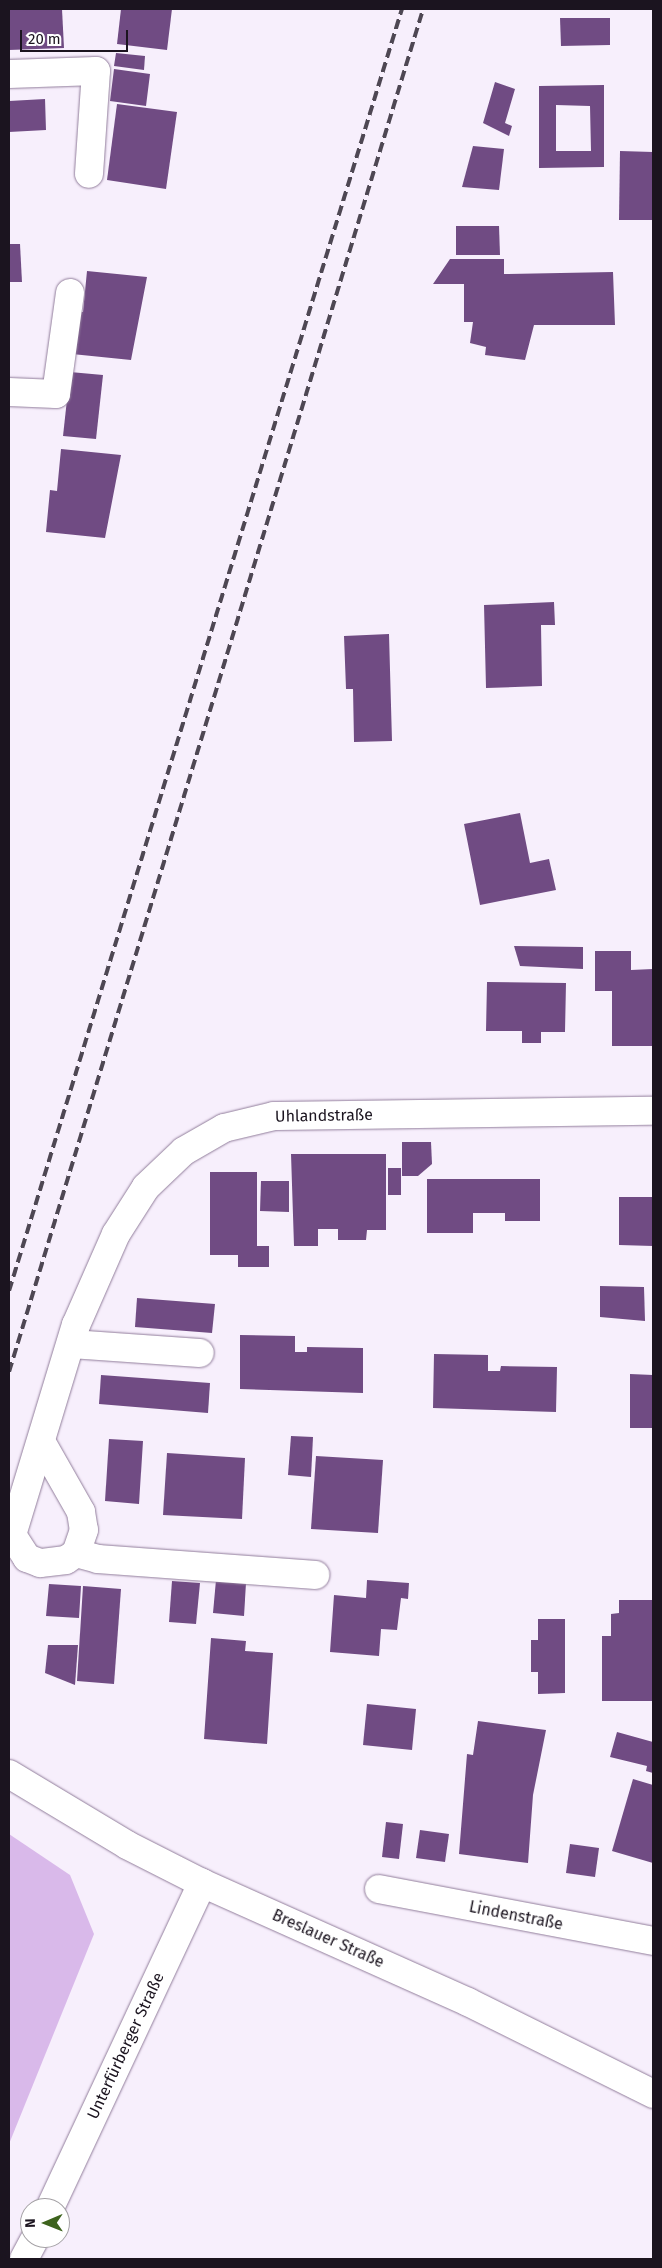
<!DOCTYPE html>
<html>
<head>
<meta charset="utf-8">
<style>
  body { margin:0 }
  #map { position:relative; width:662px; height:2268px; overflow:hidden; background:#f7effc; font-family:"Fira Sans",sans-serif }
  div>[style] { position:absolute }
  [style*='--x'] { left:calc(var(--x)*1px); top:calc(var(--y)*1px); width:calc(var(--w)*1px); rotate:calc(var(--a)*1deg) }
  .green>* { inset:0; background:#d9b9ea }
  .building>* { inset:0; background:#704b83 }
  .roads { filter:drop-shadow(0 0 1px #917d9b) drop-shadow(0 0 1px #917d9b) }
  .minor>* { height:28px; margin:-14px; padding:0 14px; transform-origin:14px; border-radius:14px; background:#fff }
  .major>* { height:28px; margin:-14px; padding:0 14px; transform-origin:14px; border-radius:14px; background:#fff }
  .rail>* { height:4px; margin-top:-2px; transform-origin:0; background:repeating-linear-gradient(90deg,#4e4753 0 10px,transparent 0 15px) }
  span { translate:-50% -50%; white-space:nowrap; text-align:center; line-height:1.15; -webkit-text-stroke:5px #fff; paint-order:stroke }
  .street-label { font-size:16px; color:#1b141f }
  .frame { position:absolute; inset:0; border:10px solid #1b141f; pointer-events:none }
  .north { position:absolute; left:20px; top:2198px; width:50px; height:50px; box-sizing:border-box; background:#fff; border:1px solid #a4a1a5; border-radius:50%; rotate:269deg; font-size:14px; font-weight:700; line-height:20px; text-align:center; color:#1b141f }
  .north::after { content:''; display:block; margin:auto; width:18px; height:22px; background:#3d631d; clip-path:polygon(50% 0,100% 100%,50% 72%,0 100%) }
  .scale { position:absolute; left:20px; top:30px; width:108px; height:22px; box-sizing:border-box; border:2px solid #1b141f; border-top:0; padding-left:6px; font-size:15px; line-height:18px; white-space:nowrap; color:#1b141f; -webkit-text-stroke:4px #fff; paint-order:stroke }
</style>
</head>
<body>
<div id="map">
  <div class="green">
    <i style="clip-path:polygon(9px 1834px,70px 1875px,94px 1934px,9px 2144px)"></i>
  </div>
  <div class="building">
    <i style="clip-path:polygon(9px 9px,62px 9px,64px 48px,9px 50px)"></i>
    <i style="clip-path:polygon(121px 9px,172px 9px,167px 50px,117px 44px)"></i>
    <i style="clip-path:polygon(560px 18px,610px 18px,610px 45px,561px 46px)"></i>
    <i style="clip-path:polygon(116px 53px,145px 56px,144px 70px,114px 66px)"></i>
    <i style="clip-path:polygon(114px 69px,150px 74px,146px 106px,110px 101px)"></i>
    <i style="clip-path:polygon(495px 82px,515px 89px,505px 123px,512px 126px,509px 136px,483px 123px)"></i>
    <i style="clip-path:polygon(evenodd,604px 85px,604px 167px,539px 168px,539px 86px,604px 85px,556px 105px,590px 106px,591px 151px,556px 151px,556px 105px)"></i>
    <i style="clip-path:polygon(45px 99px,46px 130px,9px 132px,9px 101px)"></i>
    <i style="clip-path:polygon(117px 104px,177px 112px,166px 189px,107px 180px)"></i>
    <i style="clip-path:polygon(473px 146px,504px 149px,499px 190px,462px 187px)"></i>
    <i style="clip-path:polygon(620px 151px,653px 152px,653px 220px,619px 220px)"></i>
    <i style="clip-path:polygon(456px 226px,499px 226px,500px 255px,456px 255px)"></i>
    <i style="clip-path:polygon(9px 244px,20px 244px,22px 282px,9px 282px)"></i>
    <i style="clip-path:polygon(450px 259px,504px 259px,504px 274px,613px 272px,615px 325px,534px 325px,525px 360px,485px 355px,486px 347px,470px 343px,473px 322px,464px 322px,464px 284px,433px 284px)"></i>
    <i style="clip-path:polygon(87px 271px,147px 277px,131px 360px,72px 354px,76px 312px,83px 312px)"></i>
    <i style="clip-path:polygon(70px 372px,103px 375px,96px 439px,63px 436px)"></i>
    <i style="clip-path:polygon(61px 449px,121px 455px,105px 538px,46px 532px,50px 490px,57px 491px)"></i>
    <i style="clip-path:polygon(554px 602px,555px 625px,541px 625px,542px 686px,486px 688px,484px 605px)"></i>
    <i style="clip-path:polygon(389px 634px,392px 741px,354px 742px,353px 689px,346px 689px,344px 636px)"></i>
    <i style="clip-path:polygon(520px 813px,530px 863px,549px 859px,556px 890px,480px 905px,464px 824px)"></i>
    <i style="clip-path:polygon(514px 946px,583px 947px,583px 969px,520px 966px)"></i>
    <i style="clip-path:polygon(595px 951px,631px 951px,631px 970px,653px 969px,653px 1046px,612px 1046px,612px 991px,595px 991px)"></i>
    <i style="clip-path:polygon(487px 982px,566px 983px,565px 1032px,541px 1032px,541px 1043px,522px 1043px,522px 1031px,486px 1031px)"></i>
    <i style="clip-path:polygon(402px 1142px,431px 1142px,432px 1164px,418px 1176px,402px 1176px)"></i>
    <i style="clip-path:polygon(291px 1154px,386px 1154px,386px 1230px,367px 1230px,366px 1240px,338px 1240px,338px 1229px,318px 1229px,318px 1246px,294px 1246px)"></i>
    <i style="clip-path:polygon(388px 1168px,401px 1168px,401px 1195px,388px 1195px)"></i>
    <i style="clip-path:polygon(210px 1172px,257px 1172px,257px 1246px,269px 1246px,269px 1267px,238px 1267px,238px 1255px,210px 1255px)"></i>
    <i style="clip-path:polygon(427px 1179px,540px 1179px,540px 1221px,505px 1221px,505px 1213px,473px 1213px,473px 1233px,427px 1233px)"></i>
    <i style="clip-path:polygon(261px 1181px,289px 1181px,289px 1212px,260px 1211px)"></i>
    <i style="clip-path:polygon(619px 1197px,653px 1197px,653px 1246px,619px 1245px)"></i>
    <i style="clip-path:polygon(600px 1286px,644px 1287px,645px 1321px,600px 1317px)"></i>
    <i style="clip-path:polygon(137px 1298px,215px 1304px,212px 1333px,135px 1327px)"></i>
    <i style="clip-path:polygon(240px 1335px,295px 1336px,295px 1352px,307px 1352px,307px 1347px,363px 1348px,363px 1393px,240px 1389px)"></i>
    <i style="clip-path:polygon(434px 1354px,488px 1355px,488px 1371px,500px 1371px,501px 1366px,557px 1367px,556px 1412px,433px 1408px)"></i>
    <i style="clip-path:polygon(630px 1374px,653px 1375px,653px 1428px,630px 1428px)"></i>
    <i style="clip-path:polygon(101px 1375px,210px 1383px,208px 1413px,99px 1404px)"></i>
    <i style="clip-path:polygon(291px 1436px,313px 1437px,311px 1477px,288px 1475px)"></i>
    <i style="clip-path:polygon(109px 1439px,143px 1441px,139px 1504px,105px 1501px)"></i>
    <i style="clip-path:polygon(167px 1453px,245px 1458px,242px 1519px,163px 1515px)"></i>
    <i style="clip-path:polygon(316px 1456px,383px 1460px,378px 1533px,311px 1529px)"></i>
    <i style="clip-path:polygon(216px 1580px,246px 1583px,244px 1616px,213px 1613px)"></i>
    <i style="clip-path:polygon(367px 1580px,409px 1583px,408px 1599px,401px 1598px,397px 1630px,381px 1629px,379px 1656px,330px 1652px,334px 1595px,366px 1598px)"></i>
    <i style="clip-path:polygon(172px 1581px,200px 1583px,196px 1624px,169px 1622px)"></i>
    <i style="clip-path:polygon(49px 1584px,81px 1586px,79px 1618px,46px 1616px)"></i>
    <i style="clip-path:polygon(83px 1586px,121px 1589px,114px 1684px,77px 1681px)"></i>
    <i style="clip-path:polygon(619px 1600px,653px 1600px,652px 1701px,602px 1701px,602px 1636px,611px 1636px,611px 1614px,619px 1613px)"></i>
    <i style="clip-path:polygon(538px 1619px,565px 1619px,565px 1693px,538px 1694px,538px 1672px,531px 1672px,531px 1640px,538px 1640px)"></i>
    <i style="clip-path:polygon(211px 1638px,246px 1641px,245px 1651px,273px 1653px,267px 1744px,204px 1739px)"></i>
    <i style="clip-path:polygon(48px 1645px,78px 1645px,75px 1685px,45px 1673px)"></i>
    <i style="clip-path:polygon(367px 1704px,416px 1709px,412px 1750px,363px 1745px)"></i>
    <i style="clip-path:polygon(478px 1721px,546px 1730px,533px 1795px,528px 1863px,459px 1854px,467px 1754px,473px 1755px)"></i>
    <i style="clip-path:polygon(617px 1732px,653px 1742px,653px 1773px,646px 1771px,647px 1766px,610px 1757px)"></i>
    <i style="clip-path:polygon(633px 1779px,653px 1785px,653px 1863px,612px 1851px)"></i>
    <i style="clip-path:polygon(386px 1822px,403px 1824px,399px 1859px,382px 1857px)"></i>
    <i style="clip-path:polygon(420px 1830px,449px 1834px,445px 1862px,416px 1858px)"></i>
    <i style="clip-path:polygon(570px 1844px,599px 1848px,595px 1877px,566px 1873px)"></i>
  </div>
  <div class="roads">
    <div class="minor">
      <i style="--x:9;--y:74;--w:87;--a:-2"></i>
      <i style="--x:96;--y:71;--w:103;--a:93.9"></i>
      <i style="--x:9;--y:392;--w:47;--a:2.4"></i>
      <i style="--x:56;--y:394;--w:102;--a:-82.1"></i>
      <i style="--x:71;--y:1344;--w:129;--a:4"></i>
      <i style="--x:43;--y:1445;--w:77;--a:60.4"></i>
      <i style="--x:81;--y:1512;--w:18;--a:81"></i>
      <i style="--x:84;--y:1530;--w:24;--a:109"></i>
      <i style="--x:76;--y:1553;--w:12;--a:145"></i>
      <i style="--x:66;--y:1560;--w:26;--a:173"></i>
      <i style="--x:40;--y:1563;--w:14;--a:-159"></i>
      <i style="--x:27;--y:1558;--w:27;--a:-123"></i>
      <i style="--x:12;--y:1535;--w:220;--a:-73.1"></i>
      <i style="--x:76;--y:1325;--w:99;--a:-66.3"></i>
      <i style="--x:116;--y:1234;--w:56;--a:-57.4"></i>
      <i style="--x:146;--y:1187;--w:52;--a:-43.5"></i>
      <i style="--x:184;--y:1151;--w:46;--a:-29.9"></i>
      <i style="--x:224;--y:1128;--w:51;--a:-13.5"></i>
      <i style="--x:274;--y:1116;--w:379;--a:-0.8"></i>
      <i style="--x:76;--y:1553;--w:23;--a:15"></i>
      <i style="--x:98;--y:1559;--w:218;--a:4.2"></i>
      <i style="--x:379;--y:1889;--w:279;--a:10.7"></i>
      <i style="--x:50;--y:2208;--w:359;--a:-64.9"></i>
      <i style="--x:24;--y:2259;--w:24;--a:-62"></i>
    </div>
    <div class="major">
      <i style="--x:9;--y:1774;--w:138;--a:31"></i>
      <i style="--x:127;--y:1845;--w:84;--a:26.9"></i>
      <i style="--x:202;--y:1883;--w:291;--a:24.1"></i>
      <i style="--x:468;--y:2002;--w:207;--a:26.4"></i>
    </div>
  </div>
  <div class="rail">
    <i style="--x:9;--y:1291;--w:1341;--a:-72.96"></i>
    <i style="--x:9;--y:1372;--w:1424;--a:-73.1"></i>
  </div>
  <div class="street-label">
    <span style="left:324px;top:1116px;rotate:-1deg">Uhlandstraße</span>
    <span style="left:516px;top:1916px;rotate:11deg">Lindenstraße</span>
    <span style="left:328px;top:1939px;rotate:24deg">Breslauer Straße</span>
    <span style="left:126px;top:2046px;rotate:-65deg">Unterfürberger Straße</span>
  </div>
  <div class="frame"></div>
  <div class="north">N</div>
  <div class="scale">20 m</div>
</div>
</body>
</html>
